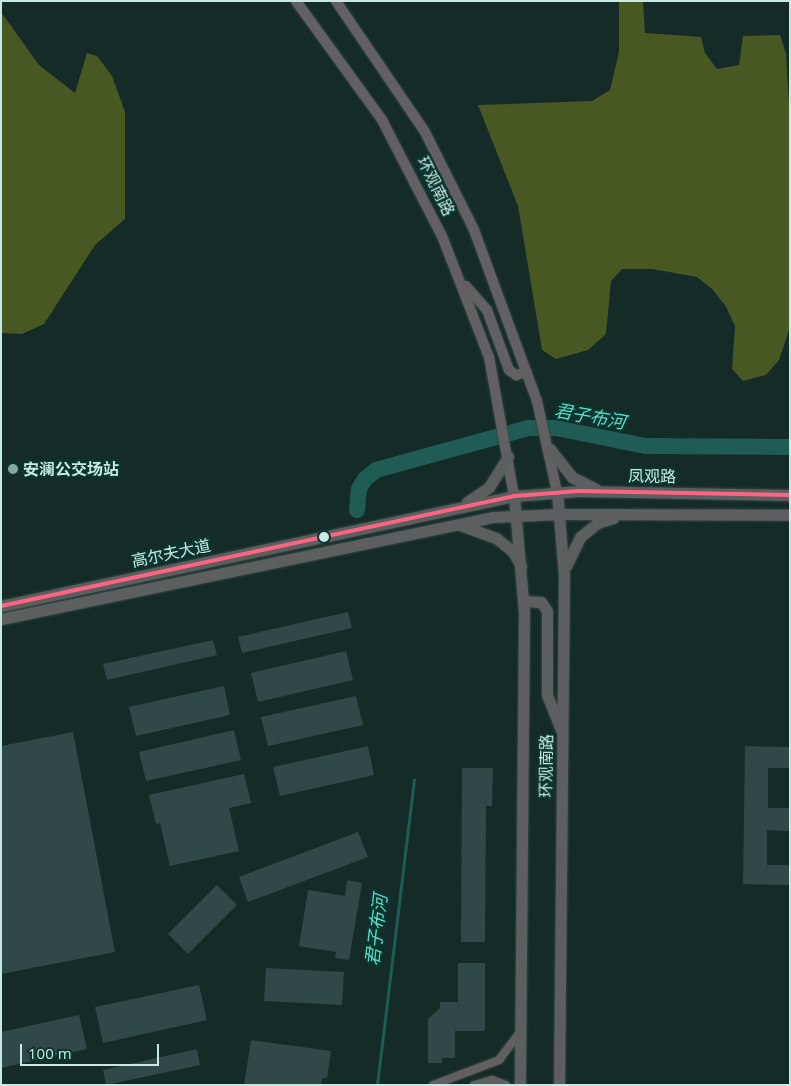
<!DOCTYPE html>
<html>
<head>
<meta charset="utf-8">
<style>
  body { margin:0 }
  #map { position:relative; width:791px; height:1086px; overflow:hidden; background:#152b28; font-family:"Open Sans","Noto Sans SC",sans-serif }
  div>[style] { position:absolute }
  [style*='--x'] { left:calc(var(--x)*1px); top:calc(var(--y)*1px); width:calc(var(--w)*1px); rotate:calc(var(--a)*1deg) }
  .green>* { inset:0; background:#485822 }
  .stream>* { height:2.5px; margin:-1.25px; padding:0 1.25px; transform-origin:1.25px; border-radius:1.25px; background:#1f5c53 }
  .river>* { height:16px; margin:-8px; padding:0 8px; transform-origin:8px; border-radius:8px; background:#1f5c53 }
  .building>* { inset:0; background:#304847 }
  .roads { filter:drop-shadow(0 0 1px #334844) drop-shadow(0 0 1px #334844) }
  .street>* { height:8px; margin:-4px; padding:0 4px; transform-origin:4px; border-radius:4px; background:#635e60 }
  .secondary>* { height:10px; margin:-5px; padding:0 5px; transform-origin:5px; border-radius:5px; background:#626062 }
  .primary>* { height:11px; margin:-5.5px; padding:0 5.5px; transform-origin:5.5px; border-radius:5.5px; background:#5d5e5f }
  .bus-1>* { height:4px; margin:-2px; padding:0 2px; transform-origin:2px; border-radius:2px; background:#fa6682 }
  .dots>* { width:14px; height:14px; translate:-50% -50%; box-sizing:border-box; border:2px solid #0b352f; border-radius:50% }
  span { translate:-50% -50%; white-space:nowrap; text-align:center; line-height:1.15; -webkit-text-stroke:4.5px #0b352f; paint-order:stroke }
  .street-label { font-size:16px; color:#c6eae2 }
  .poi-label { font-size:16px; color:#c6eae2; font-weight:700 }
  .left { translate:0 -50%; text-align:left }
  .water-label { font-size:18px; color:#5cddc9; font-style:italic }
  .frame { position:absolute; inset:0; border:2px solid #c6eae2; pointer-events:none }
  .scale { position:absolute; left:20px; top:1044px; width:139px; height:22px; box-sizing:border-box; border:2px solid #c6eae2; border-top:0; padding-left:6px; font-size:15px; line-height:18px; white-space:nowrap; color:#c6eae2; -webkit-text-stroke:4px #0b352f; paint-order:stroke }
</style>
</head>
<body>
<div id="map">
  <div class="green">
    <i style="clip-path:polygon(619px 1px,643px 1px,645px 33px,701px 37px,705px 53px,717px 69px,739px 65px,743px 36px,780px 35px,786px 54px,790px 121px,790px 327px,779px 360px,766px 375px,743px 381px,732px 369px,735px 326px,725px 305px,712px 289px,697px 277px,652px 269px,622px 269px,611px 281px,606px 334px,588px 350px,556px 359px,542px 350px,518px 206px,478px 105px,592px 101px,610px 90px,619px 52px)"></i>
    <i style="clip-path:polygon(1px 12px,39px 65px,75px 93px,87px 53px,97px 56px,112px 76px,125px 112px,125px 219px,95px 245px,44px 324px,22px 334px,1px 333px)"></i>
  </div>
  <div class="stream">
    <i style="--x:377;--y:1085;--w:307;--a:-83.1"></i>
  </div>
  <div class="river">
    <i style="--x:357;--y:510;--w:21;--a:-85"></i>
    <i style="--x:359;--y:489;--w:12;--a:-59"></i>
    <i style="--x:365;--y:479;--w:14;--a:-39"></i>
    <i style="--x:376;--y:470;--w:159;--a:-15.4"></i>
    <i style="--x:529;--y:428;--w:27;--a:0"></i>
    <i style="--x:556;--y:428;--w:91;--a:11.4"></i>
    <i style="--x:645;--y:446;--w:145;--a:0.4"></i>
  </div>
  <div class="building">
    <i style="clip-path:polygon(348px 612px,352px 628px,242px 653px,238px 637px)"></i>
    <i style="clip-path:polygon(213px 640px,217px 655px,107px 680px,103px 664px)"></i>
    <i style="clip-path:polygon(346px 651px,353px 680px,258px 702px,251px 673px)"></i>
    <i style="clip-path:polygon(224px 686px,230px 715px,136px 736px,129px 707px)"></i>
    <i style="clip-path:polygon(356px 696px,363px 725px,268px 746px,261px 717px)"></i>
    <i style="clip-path:polygon(234px 730px,241px 760px,146px 781px,139px 752px)"></i>
    <i style="clip-path:polygon(73px 732px,115px 952px,1px 974px,1px 746px)"></i>
    <i style="clip-path:polygon(368px 746px,374px 775px,280px 796px,273px 767px)"></i>
    <i style="clip-path:polygon(745px 746px,790px 747px,790px 768px,768px 768px,768px 808px,790px 808px,790px 831px,767px 830px,767px 865px,790px 865px,790px 885px,743px 884px)"></i>
    <i style="clip-path:polygon(462px 768px,493px 768px,492px 806px,486px 806px,485px 942px,461px 942px)"></i>
    <i style="clip-path:polygon(244px 774px,251px 803px,229px 808px,239px 851px,170px 866px,160px 823px,156px 824px,149px 795px)"></i>
    <i style="clip-path:polygon(358px 832px,368px 857px,248px 902px,239px 877px)"></i>
    <i style="clip-path:polygon(347px 880px,362px 883px,349px 960px,335px 958px,336px 952px,299px 946px,308px 890px,345px 896px)"></i>
    <i style="clip-path:polygon(217px 885px,237px 905px,188px 954px,168px 934px)"></i>
    <i style="clip-path:polygon(458px 963px,485px 963px,485px 1031px,455px 1031px,455px 1058px,442px 1058px,442px 1063px,428px 1063px,428px 1019px,440px 1008px,440px 1002px,458px 1002px)"></i>
    <i style="clip-path:polygon(266px 968px,344px 972px,342px 1005px,264px 1001px)"></i>
    <i style="clip-path:polygon(199px 985px,207px 1020px,103px 1043px,95px 1007px)"></i>
    <i style="clip-path:polygon(79px 1015px,87px 1049px,1px 1068px,1px 1032px)"></i>
    <i style="clip-path:polygon(251px 1040px,331px 1051px,327px 1078px,322px 1078px,321px 1085px,244px 1085px)"></i>
    <i style="clip-path:polygon(197px 1049px,200px 1065px,106px 1085px,103px 1070px)"></i>
  </div>
  <div class="roads">
    <div class="street">
      <i style="--x:433;--y:1085;--w:71;--a:-20.7"></i>
      <i style="--x:499;--y:1060;--w:35;--a:-53"></i>
      <i style="--x:474;--y:1085;--w:19;--a:-16"></i>
      <i style="--x:492;--y:1080;--w:15;--a:20"></i>
    </div>
    <div class="secondary">
      <i style="--x:296;--y:1;--w:147;--a:54.1"></i>
      <i style="--x:382;--y:120;--w:131;--a:62.7"></i>
      <i style="--x:442;--y:236;--w:130;--a:68.8"></i>
      <i style="--x:489;--y:357;--w:141;--a:79.8"></i>
      <i style="--x:336;--y:1;--w:158;--a:55.8"></i>
      <i style="--x:425;--y:132;--w:110;--a:63.4"></i>
      <i style="--x:474;--y:230;--w:182;--a:69.8"></i>
      <i style="--x:537;--y:401;--w:93;--a:77.6"></i>
      <i style="--x:466;--y:286;--w:32;--a:49"></i>
      <i style="--x:487;--y:310;--w:64;--a:69.9"></i>
      <i style="--x:509;--y:370;--w:9;--a:36"></i>
      <i style="--x:516;--y:375;--w:11;--a:-15"></i>
    </div>
    <div class="primary">
      <i style="--x:550;--y:449;--w:36;--a:52"></i>
      <i style="--x:572;--y:477;--w:27;--a:27"></i>
      <i style="--x:557;--y:492;--w:83;--a:85.2"></i>
      <i style="--x:564;--y:575;--w:510;--a:90.56"></i>
      <i style="--x:514;--y:496;--w:116;--a:85.1"></i>
      <i style="--x:524;--y:612;--w:473;--a:90.5"></i>
      <i style="--x:467;--y:502;--w:27;--a:-34"></i>
      <i style="--x:489;--y:487;--w:36;--a:-58"></i>
      <i style="--x:460;--y:525;--w:38;--a:20"></i>
      <i style="--x:496;--y:538;--w:22;--a:39"></i>
      <i style="--x:513;--y:552;--w:16;--a:60"></i>
      <i style="--x:566;--y:566;--w:32;--a:-64"></i>
      <i style="--x:580;--y:537;--w:22;--a:-39"></i>
      <i style="--x:597;--y:523;--w:17;--a:-17"></i>
      <i style="--x:524;--y:601;--w:17;--a:3"></i>
      <i style="--x:541;--y:602;--w:11;--a:56"></i>
      <i style="--x:547;--y:611;--w:84;--a:90"></i>
      <i style="--x:547;--y:695;--w:38;--a:68"></i>
      <i style="--x:1;--y:606;--w:525;--a:-12.1"></i>
      <i style="--x:514;--y:496;--w:65;--a:-4.4"></i>
      <i style="--x:579;--y:491;--w:211;--a:1.1"></i>
      <i style="--x:1;--y:619;--w:502;--a:-11.71"></i>
      <i style="--x:493;--y:517;--w:67;--a:-2.6"></i>
      <i style="--x:560;--y:514;--w:230;--a:0.2"></i>
    </div>
  </div>
  <div class="bus-1">
    <i style="--x:1;--y:606;--w:525;--a:-12.1"></i>
    <i style="--x:514;--y:496;--w:65;--a:-4.4"></i>
    <i style="--x:579;--y:491;--w:211;--a:1.1"></i>
  </div>
  <div class="dots">
    <i style="left:13px;top:469px;background:#88a7a1"></i>
    <i style="left:324px;top:537px;background:#c6eae2"></i>
  </div>
  <div class="street-label">
    <span style="left:436px;top:186px;rotate:64deg">环观南路</span>
    <span style="left:652px;top:476px;rotate:1deg">凤观路</span>
    <span style="left:171px;top:553px;rotate:-12deg">高尔夫大道</span>
    <span style="left:546px;top:766px;rotate:-89deg">环观南路</span>
  </div>
  <div class="poi-label">
    <span class="left" style="left:23px;top:469px">安澜公交场站</span>
  </div>
  <div class="water-label">
    <span style="left:590px;top:416px;rotate:10deg">君子布河</span>
    <span style="left:376px;top:930px;rotate:-83deg">君子布河</span>
  </div>
  <div class="frame"></div>
  <div class="scale">100 m</div>
</div>
</body>
</html>
